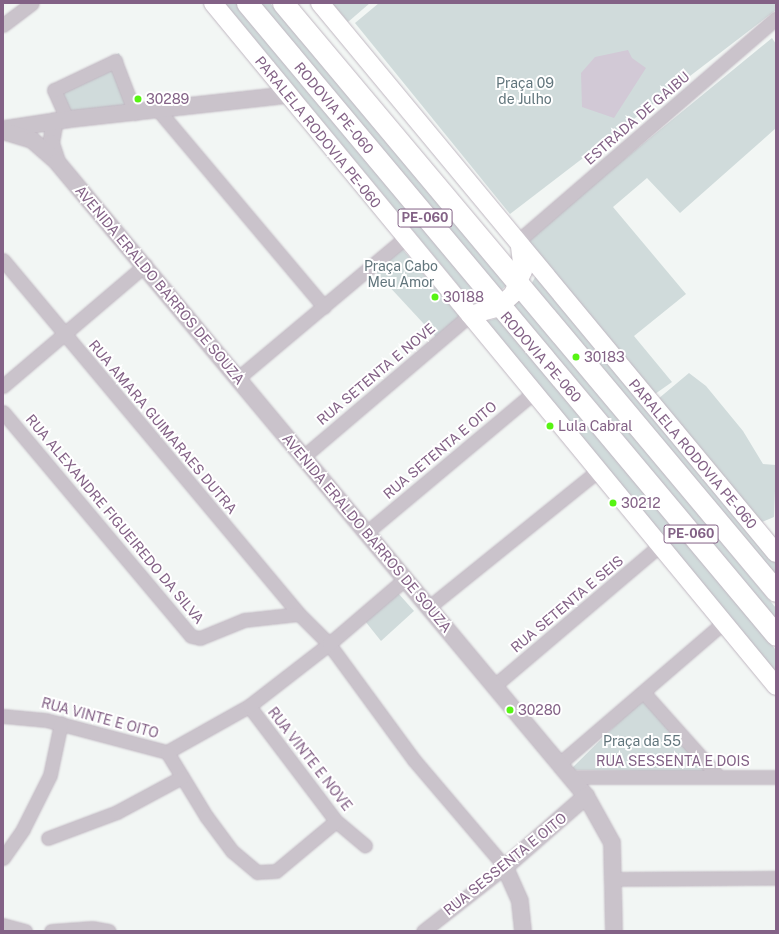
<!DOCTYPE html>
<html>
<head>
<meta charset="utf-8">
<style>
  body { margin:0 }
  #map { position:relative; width:779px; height:934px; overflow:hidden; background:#f2f6f4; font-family:"Public Sans",sans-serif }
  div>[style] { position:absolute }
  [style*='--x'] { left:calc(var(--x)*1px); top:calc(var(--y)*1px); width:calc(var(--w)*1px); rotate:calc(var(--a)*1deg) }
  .green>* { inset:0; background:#d0dbdb }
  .water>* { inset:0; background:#d2c9d6 }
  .roads { filter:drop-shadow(0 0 1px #c0b7c1) drop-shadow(0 0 1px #c0b7c1) }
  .minor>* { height:13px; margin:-6.5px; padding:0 6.5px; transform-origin:6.5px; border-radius:6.5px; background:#cac3cb }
  .tertiary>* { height:16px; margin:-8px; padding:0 8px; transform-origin:8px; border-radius:8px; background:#cac3cb }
  .secondary>* { height:18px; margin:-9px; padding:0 9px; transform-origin:9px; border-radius:9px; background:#fff }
  .trunk>* { height:21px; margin:-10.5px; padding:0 10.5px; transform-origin:10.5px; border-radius:10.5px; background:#fff }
  .dots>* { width:11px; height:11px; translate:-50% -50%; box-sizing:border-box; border:2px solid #fff; border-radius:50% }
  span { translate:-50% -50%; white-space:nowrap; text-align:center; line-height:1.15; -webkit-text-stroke:4px #fff; paint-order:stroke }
  .shield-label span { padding:1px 3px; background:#fff; border:1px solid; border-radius:3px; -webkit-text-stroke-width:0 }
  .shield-label { font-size:13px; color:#836286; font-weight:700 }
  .park-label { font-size:14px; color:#61757c }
  .poi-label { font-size:14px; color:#836286 }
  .left { translate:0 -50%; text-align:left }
  .street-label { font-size:14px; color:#836286 }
  .frame { position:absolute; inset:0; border:4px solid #836286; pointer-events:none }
</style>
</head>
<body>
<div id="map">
  <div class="green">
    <i style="clip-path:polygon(225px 3px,237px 3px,481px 294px,471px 301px)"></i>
    <i style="clip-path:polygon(254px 3px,270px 3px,507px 285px,498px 293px)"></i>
    <i style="clip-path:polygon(332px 3px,370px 3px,348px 22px)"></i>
    <i style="clip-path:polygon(379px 3px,776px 3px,776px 10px,510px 214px,355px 23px)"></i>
    <i style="clip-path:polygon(772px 38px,776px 44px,776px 128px,680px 213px,647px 178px,613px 207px,686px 294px,634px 336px,672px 382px,655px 394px,523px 242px)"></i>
    <i style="clip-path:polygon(119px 53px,138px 104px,61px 112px,51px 89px)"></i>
    <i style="clip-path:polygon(399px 245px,460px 317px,436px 337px,373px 269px)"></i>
    <i style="clip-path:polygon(537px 274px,776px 563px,776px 584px,529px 288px)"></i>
    <i style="clip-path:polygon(518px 296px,776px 608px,776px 627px,508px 308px)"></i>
    <i style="clip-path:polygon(498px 318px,776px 650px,776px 674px,483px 322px)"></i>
    <i style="clip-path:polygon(689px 373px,706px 386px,743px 431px,763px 464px,776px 465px,774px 517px,762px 522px,658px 399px)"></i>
    <i style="clip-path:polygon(398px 593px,414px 611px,381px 641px,365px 621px)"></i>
    <i style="clip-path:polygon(643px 698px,709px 772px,570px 770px)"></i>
  </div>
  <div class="water">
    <i style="clip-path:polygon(628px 50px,632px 58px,646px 68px,614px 118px,582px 107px,581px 73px,595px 57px)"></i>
  </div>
  <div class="roads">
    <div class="minor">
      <i style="--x:3;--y:25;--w:36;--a:-37"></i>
      <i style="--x:159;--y:111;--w:256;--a:49.9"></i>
      <i style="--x:67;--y:119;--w:32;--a:-114"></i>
      <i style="--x:54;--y:90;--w:68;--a:-25.4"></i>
      <i style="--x:115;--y:61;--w:56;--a:69"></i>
      <i style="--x:518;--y:241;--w:341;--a:-40.8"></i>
      <i style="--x:3;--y:260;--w:461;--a:50.1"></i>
      <i style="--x:299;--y:614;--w:42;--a:45"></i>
      <i style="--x:329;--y:644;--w:144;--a:53.8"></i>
      <i style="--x:414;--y:760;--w:140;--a:49.6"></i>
      <i style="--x:505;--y:867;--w:104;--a:142"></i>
      <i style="--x:238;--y:378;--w:218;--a:-40"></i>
      <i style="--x:3;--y:386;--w:187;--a:-40.4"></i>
      <i style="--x:3;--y:412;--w:292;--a:50"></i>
      <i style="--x:191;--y:636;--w:9;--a:13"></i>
      <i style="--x:200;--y:638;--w:48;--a:-22.2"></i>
      <i style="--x:244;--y:620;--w:55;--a:-6.2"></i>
      <i style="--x:303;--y:457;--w:219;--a:-40.4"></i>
      <i style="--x:367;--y:532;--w:217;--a:-39.9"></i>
      <i style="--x:429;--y:607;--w:218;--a:-38.9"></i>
      <i style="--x:494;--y:686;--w:216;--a:-40.3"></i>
      <i style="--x:644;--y:693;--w:111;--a:48.3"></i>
      <i style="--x:249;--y:706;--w:144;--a:52.9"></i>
      <i style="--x:336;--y:821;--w:38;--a:40"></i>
      <i style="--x:3;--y:716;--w:43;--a:5.3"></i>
      <i style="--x:46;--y:720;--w:125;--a:14.8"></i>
      <i style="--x:167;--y:752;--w:94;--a:-29.3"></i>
      <i style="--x:249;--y:706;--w:101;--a:-37.8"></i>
      <i style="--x:329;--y:644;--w:101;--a:-40.6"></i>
      <i style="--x:167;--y:752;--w:75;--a:58.6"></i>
      <i style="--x:206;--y:816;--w:44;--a:53.4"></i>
      <i style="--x:232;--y:851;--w:33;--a:40"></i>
      <i style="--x:257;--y:872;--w:19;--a:-3"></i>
      <i style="--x:276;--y:871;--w:78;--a:-39.8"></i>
      <i style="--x:559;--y:764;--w:218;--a:-40.7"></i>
      <i style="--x:570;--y:777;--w:206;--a:0"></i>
      <i style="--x:48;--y:838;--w:74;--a:-20.6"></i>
      <i style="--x:117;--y:812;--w:74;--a:-28.3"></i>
      <i style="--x:3;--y:858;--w:35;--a:-55"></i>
      <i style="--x:23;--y:829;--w:60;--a:-63.4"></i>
      <i style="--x:50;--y:775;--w:53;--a:-78.1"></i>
      <i style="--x:614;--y:879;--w:162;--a:-0.4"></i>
      <i style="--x:3;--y:925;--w:23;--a:15"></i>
      <i style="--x:51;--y:931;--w:41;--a:-4.2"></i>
      <i style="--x:92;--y:928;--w:17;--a:10"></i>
    </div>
    <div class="tertiary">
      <i style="--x:55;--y:121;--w:22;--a:100"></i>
      <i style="--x:51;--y:143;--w:20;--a:72"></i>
      <i style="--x:5;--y:129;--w:66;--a:-8.7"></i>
      <i style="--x:70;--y:119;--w:218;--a:-6.3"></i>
      <i style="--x:3;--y:131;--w:30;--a:17"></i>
      <i style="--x:32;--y:140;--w:33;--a:41"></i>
      <i style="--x:57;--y:162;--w:826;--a:50.16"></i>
      <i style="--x:586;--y:796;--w:54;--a:61"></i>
      <i style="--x:612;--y:843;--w:88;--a:88.7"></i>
      <i style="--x:523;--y:931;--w:30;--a:-96"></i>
      <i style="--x:520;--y:901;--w:37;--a:-114"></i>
      <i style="--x:505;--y:867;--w:108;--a:-41.2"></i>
    </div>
    <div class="secondary">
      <i style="--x:213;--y:3;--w:885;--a:50.5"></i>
      <i style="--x:320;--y:3;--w:714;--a:50.34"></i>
      <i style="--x:470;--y:315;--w:30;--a:-15"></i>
      <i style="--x:499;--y:307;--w:19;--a:-43"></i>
      <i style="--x:513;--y:294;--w:25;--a:-67"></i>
      <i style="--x:523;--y:271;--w:25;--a:-97"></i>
    </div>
    <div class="trunk">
      <i style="--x:247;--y:3;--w:824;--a:50.07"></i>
      <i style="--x:283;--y:3;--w:767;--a:50.02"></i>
    </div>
  </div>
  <div class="dots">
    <i style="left:138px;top:99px;background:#57f413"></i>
    <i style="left:435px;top:297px;background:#57f413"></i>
    <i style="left:576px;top:357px;background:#57f413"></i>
    <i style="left:550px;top:426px;background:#57f413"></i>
    <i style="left:613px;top:503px;background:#57f413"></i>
    <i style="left:510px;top:710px;background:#57f413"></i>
  </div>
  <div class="shield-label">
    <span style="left:425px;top:218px">PE-060</span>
    <span style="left:691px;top:534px">PE-060</span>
  </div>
  <div class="park-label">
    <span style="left:525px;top:91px">Praça 09<br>de Julho</span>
    <span style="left:401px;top:274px">Praça Cabo<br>Meu Amor</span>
    <span style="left:642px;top:741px">Praça da 55</span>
  </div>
  <div class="poi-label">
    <span class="left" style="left:146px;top:99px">30289</span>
    <span class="left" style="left:443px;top:297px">30188</span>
    <span class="left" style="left:584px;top:357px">30183</span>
    <span class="left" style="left:558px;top:426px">Lula Cabral</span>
    <span class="left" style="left:621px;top:503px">30212</span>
    <span class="left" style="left:518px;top:710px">30280</span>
  </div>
  <div class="street-label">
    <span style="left:334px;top:108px;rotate:50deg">RODOVIA PE-060</span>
    <span style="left:637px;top:118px;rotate:-41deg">ESTRADA DE GAIBU</span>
    <span style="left:318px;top:132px;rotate:51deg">PARALELA RODOVIA PE-060</span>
    <span style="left:160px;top:285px;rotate:50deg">AVENIDA ERALDO BARROS DE SOUZA</span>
    <span style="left:541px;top:357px;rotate:49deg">RODOVIA PE-060</span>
    <span style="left:376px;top:374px;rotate:-40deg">RUA SETENTA E NOVE</span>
    <span style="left:163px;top:427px;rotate:50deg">RUA AMARA GUIMARAES DUTRA</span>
    <span style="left:440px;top:450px;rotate:-40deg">RUA SETENTA E OITO</span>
    <span style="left:693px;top:454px;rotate:50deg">PARALELA RODOVIA PE-060</span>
    <span style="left:115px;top:519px;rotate:50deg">RUA ALEXANDRE FIGUEIREDO DA SILVA</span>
    <span style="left:367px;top:533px;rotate:50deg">AVENIDA ERALDO BARROS DE SOUZA</span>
    <span style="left:567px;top:604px;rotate:-40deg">RUA SETENTA E SEIS</span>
    <span style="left:100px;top:718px;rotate:15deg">RUA VINTE E OITO</span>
    <span style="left:310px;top:759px;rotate:52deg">RUA VINTE E NOVE</span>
    <span style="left:673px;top:761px">RUA SESSENTA E DOIS</span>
    <span style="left:505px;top:864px;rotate:-39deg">RUA SESSENTA E OITO</span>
  </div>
  <div class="frame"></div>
</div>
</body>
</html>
